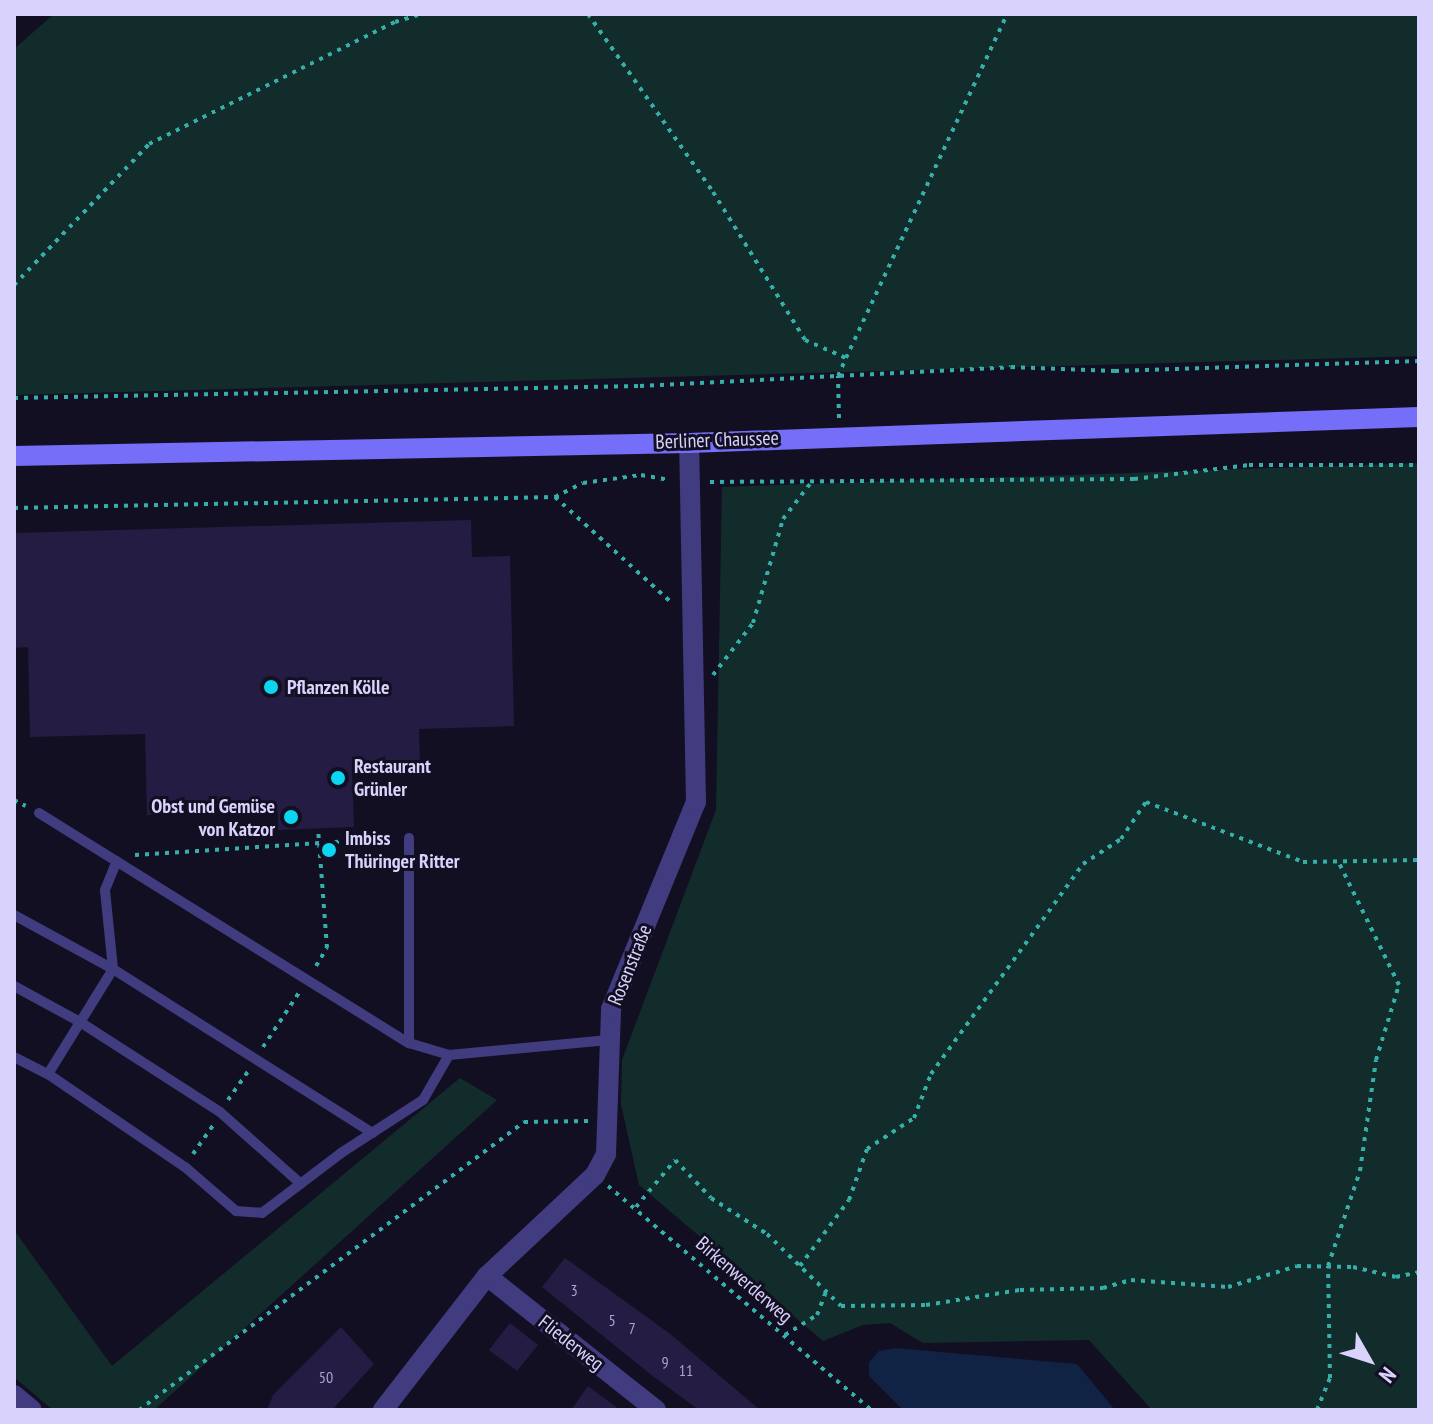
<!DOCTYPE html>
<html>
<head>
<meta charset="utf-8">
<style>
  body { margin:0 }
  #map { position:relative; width:1433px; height:1424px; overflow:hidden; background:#130f22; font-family:"PT Sans Narrow",sans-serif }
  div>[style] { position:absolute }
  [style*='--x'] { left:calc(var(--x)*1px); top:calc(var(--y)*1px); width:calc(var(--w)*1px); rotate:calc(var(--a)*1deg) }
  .green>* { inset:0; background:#122c2b }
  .water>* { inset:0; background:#102345 }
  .building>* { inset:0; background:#241c42 }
  .path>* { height:4px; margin-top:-2px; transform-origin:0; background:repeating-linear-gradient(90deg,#34afaa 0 4px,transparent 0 10px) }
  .service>* { height:10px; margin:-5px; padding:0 5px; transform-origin:5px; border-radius:5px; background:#403c7f }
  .minor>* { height:20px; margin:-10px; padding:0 10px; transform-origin:10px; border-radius:10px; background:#403c7f }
  .secondary>* { height:20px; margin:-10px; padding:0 10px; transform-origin:10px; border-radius:10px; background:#746ef8 }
  .dots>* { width:22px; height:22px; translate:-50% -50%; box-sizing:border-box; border:4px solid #130f22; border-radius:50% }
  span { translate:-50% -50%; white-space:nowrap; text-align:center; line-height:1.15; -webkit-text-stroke:6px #130f22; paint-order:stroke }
  .number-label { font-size:16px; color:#aba4ce }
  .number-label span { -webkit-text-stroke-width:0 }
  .street-label { font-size:20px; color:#d8d2fd }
  .poi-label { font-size:20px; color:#d8d2fd; font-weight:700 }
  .left { translate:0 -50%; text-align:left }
  .right { translate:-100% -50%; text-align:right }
  .frame { position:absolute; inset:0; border:16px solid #d8d2fd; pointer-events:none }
  .north { position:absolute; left:1329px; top:1320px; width:80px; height:80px; -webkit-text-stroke:6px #130f22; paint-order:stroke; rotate:129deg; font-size:22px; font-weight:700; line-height:32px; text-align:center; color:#d8d2fd }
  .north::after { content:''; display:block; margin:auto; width:28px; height:36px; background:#d8d2fd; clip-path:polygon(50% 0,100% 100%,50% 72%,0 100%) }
</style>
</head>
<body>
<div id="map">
  <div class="green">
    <i style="clip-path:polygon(54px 14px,1419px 14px,1419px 356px,14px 395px,14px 49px)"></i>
    <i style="clip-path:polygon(1419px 463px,1419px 1410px,1152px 1410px,1089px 1340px,923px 1343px,890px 1323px,863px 1325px,823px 1341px,639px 1185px,621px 1104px,622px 1060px,716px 810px,722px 487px)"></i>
    <i style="clip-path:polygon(460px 1078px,497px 1100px,154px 1410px,53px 1410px,14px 1377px,14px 1230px,112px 1366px)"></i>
  </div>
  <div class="water">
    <i style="clip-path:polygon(895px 1348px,1077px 1364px,1115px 1410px,903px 1410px,869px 1376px,869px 1362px,879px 1351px)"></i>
  </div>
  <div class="building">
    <i style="clip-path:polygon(471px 520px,472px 557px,510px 556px,514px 726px,419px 729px,420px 766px,352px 768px,354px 827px,278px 830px,278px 812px,147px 815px,145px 734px,30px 737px,28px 647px,14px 648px,14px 533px)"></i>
    <i style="clip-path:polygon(565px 1258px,669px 1333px,760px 1410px,699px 1410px,654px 1377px,542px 1287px)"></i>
    <i style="clip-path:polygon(510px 1323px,538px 1345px,517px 1371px,489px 1350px)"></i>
    <i style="clip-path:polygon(341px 1327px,374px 1364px,332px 1410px,267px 1410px,273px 1395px)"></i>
    <i style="clip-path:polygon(588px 1386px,620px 1410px,571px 1410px)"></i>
  </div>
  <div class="path">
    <i style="--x:588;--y:14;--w:218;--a:54.9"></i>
    <i style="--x:713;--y:192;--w:174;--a:58.1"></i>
    <i style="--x:805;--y:340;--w:45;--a:23.7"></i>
    <i style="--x:14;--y:285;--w:195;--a:-46.2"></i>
    <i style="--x:149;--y:144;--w:275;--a:-26.4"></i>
    <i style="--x:395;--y:22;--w:28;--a:-17"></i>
    <i style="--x:14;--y:398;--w:626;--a:-1.1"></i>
    <i style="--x:640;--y:386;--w:371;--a:-2.9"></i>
    <i style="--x:1011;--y:367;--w:104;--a:2.2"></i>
    <i style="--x:1115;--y:371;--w:304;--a:-1.9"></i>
    <i style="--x:839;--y:418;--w:42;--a:-91.4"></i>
    <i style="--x:838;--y:376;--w:20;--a:-66"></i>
    <i style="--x:846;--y:358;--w:380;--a:-64.9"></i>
    <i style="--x:710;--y:482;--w:424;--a:-0.4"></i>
    <i style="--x:1134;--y:479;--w:116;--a:-6.9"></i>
    <i style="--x:1249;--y:465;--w:170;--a:0"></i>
    <i style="--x:555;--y:497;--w:156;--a:42.2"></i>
    <i style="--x:14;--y:508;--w:541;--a:-1.16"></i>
    <i style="--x:555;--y:497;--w:31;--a:-27"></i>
    <i style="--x:583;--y:483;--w:59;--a:-7.9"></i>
    <i style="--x:641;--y:475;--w:29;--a:10"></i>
    <i style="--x:713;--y:675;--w:66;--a:-52.4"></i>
    <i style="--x:753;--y:623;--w:108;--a:-73.9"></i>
    <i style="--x:783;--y:519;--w:44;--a:-52.4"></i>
    <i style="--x:14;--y:800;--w:13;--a:27"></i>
    <i style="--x:135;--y:855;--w:250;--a:-3.7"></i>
    <i style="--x:316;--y:966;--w:21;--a:-59"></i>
    <i style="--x:327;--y:948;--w:120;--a:-94.3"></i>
    <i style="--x:263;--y:1047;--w:67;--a:-56.5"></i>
    <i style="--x:228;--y:1100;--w:35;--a:-55"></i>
    <i style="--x:193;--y:1154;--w:35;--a:-55"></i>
    <i style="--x:608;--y:1186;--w:345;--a:40.4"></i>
    <i style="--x:636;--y:1207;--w:61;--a:-50.3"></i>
    <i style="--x:675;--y:1160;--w:52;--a:46.5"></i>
    <i style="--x:711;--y:1198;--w:67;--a:32.7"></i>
    <i style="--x:767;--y:1234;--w:103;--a:44.2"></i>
    <i style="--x:841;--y:1306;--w:85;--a:-0.7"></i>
    <i style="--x:926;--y:1305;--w:95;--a:-9.1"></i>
    <i style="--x:1020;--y:1290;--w:83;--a:-1.4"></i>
    <i style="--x:1103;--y:1288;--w:29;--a:-16"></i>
    <i style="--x:1131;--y:1280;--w:97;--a:4.1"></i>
    <i style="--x:1228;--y:1287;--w:72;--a:-16.9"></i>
    <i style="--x:1297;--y:1266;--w:56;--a:1"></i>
    <i style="--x:1353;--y:1267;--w:44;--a:13.1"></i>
    <i style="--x:1396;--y:1277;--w:24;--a:-12"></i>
    <i style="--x:800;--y:1266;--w:82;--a:-53.4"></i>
    <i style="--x:849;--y:1200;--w:54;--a:-70.6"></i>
    <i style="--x:867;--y:1149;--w:56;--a:-33.4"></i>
    <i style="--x:914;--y:1118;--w:47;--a:-68.9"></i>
    <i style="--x:931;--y:1074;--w:259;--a:-54.1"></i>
    <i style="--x:1083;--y:864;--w:45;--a:-33.3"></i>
    <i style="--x:1121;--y:839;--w:45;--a:-56"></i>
    <i style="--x:1146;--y:802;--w:168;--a:20.9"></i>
    <i style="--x:1303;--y:862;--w:116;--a:-1"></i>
    <i style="--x:785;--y:1335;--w:38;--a:-32"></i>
    <i style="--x:817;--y:1315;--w:26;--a:-69"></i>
    <i style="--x:139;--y:1410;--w:481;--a:-36.8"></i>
    <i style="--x:524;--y:1122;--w:64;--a:-0.9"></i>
    <i style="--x:1317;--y:1410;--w:35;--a:-68"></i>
    <i style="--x:1330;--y:1378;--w:112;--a:-91"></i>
    <i style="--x:1328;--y:1266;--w:100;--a:-71.4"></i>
    <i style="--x:1360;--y:1171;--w:112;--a:-81.8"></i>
    <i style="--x:1376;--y:1060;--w:78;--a:-73"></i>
    <i style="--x:1399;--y:985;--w:136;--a:-116.2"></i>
  </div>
  <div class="service">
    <i style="--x:39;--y:813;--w:436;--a:31.9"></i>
    <i style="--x:409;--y:1043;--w:42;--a:16.7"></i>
    <i style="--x:449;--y:1055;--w:160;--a:-5.4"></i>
    <i style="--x:409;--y:838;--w:205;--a:90"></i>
    <i style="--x:14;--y:915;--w:113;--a:28.6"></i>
    <i style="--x:113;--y:969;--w:307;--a:32.3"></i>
    <i style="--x:14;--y:986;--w:75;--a:28.6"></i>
    <i style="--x:80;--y:1022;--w:166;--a:32.7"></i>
    <i style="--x:220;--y:1112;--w:108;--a:41.6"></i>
    <i style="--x:14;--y:1057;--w:38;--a:27"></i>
    <i style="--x:48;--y:1074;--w:166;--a:34.2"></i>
    <i style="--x:185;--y:1167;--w:67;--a:40.8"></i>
    <i style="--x:236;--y:1211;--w:26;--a:4"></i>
    <i style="--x:262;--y:1213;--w:99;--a:-37.2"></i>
    <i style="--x:341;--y:1153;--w:98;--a:-32.9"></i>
    <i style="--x:423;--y:1100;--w:52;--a:-60"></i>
    <i style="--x:48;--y:1074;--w:123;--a:-58.2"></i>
    <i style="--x:113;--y:969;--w:79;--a:-95.8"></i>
    <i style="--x:105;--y:890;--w:31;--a:-68"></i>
  </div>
  <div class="minor">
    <i style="--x:487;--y:1276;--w:216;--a:38.4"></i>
    <i style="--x:14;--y:1395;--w:23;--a:40"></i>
    <i style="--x:383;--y:1410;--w:170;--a:-52.2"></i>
    <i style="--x:487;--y:1276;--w:148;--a:-43.1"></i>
    <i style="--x:595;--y:1175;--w:24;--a:-62"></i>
    <i style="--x:606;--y:1154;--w:145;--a:-88"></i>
    <i style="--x:611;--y:1009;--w:224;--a:-67.7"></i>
    <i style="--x:696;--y:802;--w:359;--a:-91.1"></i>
  </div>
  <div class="secondary">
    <i style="--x:14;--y:456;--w:675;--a:-1.1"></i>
    <i style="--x:689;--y:443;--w:730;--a:-2.04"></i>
  </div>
  <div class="dots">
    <i style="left:271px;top:687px;background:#0bd5f0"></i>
    <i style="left:338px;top:778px;background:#0bd5f0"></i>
    <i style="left:291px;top:817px;background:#0bd5f0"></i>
    <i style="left:329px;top:850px;background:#0bd5f0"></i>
  </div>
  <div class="number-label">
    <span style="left:574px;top:1290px">3</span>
    <span style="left:612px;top:1320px">5</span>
    <span style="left:632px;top:1328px">7</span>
    <span style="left:665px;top:1362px">9</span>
    <span style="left:686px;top:1370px">11</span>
    <span style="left:326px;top:1377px">50</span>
  </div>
  <div class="street-label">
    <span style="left:717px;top:440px;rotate:-2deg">Berliner Chaussee</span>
    <span style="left:630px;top:965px;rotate:-68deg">Rosenstraße</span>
    <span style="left:744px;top:1280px;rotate:41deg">Birkenwerderweg</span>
    <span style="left:571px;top:1343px;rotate:38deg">Fliederweg</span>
  </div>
  <div class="poi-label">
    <span class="left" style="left:287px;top:687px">Pflanzen Kölle</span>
    <span class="left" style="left:354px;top:778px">Restaurant<br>Grünler</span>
    <span class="right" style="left:275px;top:818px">Obst und Gemüse<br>von Katzor</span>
    <span class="left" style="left:345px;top:850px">Imbiss<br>Thüringer Ritter</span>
  </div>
  <div class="frame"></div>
  <div class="north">N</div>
</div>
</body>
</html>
